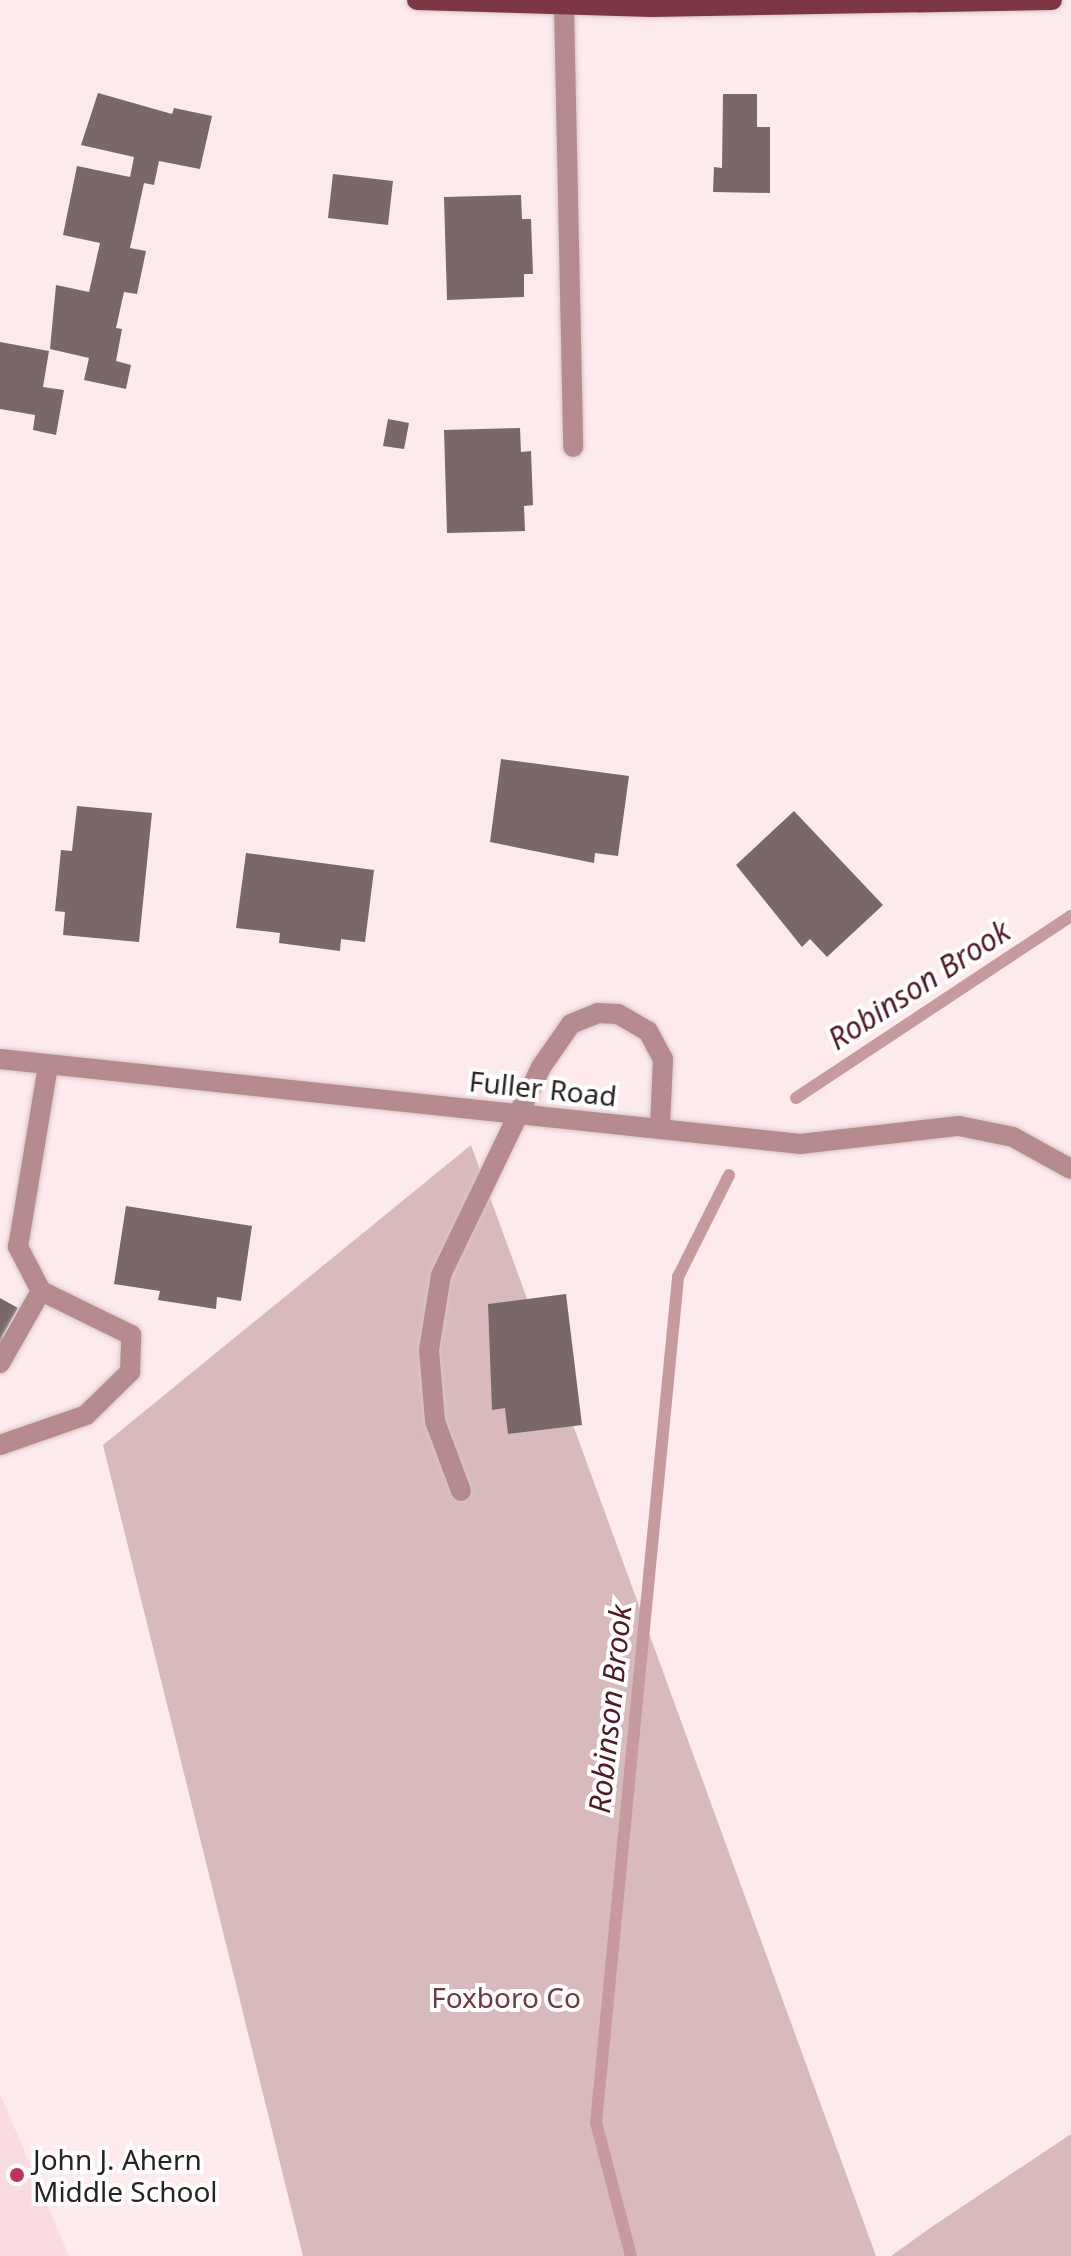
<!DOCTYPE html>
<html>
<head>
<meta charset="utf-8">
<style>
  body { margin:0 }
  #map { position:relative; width:1071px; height:2256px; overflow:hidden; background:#fdeaec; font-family:"Noto Sans",sans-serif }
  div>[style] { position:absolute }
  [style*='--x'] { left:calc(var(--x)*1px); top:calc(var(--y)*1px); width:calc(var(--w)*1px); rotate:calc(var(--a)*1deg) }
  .built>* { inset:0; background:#f8dcdf }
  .green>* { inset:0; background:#d8babd }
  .stream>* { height:12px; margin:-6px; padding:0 6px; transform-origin:6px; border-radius:6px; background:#c79a9f }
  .building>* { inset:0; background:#786869 }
  .roads { filter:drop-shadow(0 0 2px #d7c6c8) drop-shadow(0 0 2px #d7c6c8) }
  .minor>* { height:20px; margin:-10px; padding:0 10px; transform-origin:10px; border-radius:10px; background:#b58b90 }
  .major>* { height:20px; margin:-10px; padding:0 10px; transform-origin:10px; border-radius:10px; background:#7d3744 }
  .dots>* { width:22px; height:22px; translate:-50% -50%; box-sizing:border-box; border:4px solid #fff; border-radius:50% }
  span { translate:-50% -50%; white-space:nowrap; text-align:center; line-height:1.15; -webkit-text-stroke:8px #fff; paint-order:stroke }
  .street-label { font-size:28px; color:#292223 }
  .park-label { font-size:28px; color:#733742 }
  .poi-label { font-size:28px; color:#292223 }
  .left { translate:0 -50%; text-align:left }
  .water-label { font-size:30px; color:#531a26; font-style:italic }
</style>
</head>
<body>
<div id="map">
  <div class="built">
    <i style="clip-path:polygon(0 2094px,69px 2256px,0 2256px)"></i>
  </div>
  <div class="green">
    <i style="clip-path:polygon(471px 1145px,876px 2256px,303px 2256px,103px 1445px)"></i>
    <i style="clip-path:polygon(1071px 2134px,1071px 2256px,891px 2256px,933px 2226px)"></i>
  </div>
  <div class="stream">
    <i style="--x:796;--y:1098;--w:330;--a:-33.5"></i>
    <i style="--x:631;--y:2256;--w:138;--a:-104.7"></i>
    <i style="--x:596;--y:2123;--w:850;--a:-84.46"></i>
    <i style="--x:678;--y:1277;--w:114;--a:-63.4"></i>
  </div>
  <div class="building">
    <i style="clip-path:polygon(98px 93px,172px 114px,174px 108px,212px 116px,200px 169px,159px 161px,154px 185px,144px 183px,130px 248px,146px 251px,137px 294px,124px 292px,116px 328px,122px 329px,116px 361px,131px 365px,126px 389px,84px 380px,89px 358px,50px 349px,56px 285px,89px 292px,100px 243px,63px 235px,77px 166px,130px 177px,134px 157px,81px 145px)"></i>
    <i style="clip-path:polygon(723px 94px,757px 94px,757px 127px,770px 127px,770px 193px,713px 192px,714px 167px,722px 168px)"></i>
    <i style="clip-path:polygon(333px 174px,393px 181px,388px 225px,328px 218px)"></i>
    <i style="clip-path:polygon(521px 195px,522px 219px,531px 219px,533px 274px,524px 274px,524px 297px,447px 300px,444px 197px)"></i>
    <i style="clip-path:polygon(0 342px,49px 351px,43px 387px,64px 390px,56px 435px,33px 430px,35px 415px,0 409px)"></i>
    <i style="clip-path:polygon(388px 419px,409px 423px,404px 449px,383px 446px)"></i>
    <i style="clip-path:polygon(520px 428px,521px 452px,531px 451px,533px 505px,524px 506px,525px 531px,447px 533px,444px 430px)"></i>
    <i style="clip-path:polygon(501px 759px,629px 776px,618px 856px,595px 853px,594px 863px,490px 842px)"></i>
    <i style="clip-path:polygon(77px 806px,152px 813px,139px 942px,63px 935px,65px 912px,55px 911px,61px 850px,72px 851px)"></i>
    <i style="clip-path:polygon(794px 811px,883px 905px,827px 957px,810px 939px,802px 947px,736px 865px)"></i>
    <i style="clip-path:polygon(246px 853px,374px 870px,365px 942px,341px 939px,340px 951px,279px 943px,280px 933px,236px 928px)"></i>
    <i style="clip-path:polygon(126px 1206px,252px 1226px,241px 1301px,217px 1297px,216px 1309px,158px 1300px,160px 1291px,114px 1284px)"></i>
    <i style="clip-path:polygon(566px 1294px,582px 1425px,508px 1434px,505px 1408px,492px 1410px,488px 1304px)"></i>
    <i style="clip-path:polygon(0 1298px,18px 1308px,2px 1337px,11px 1341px,0 1360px)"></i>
  </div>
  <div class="roads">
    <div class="minor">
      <i style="--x:564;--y:6;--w:441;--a:88.8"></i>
      <i style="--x:0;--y:1059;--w:805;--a:6.06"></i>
      <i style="--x:800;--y:1144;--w:160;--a:-6.5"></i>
      <i style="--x:959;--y:1126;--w:55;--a:11.5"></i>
      <i style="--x:1013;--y:1137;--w:66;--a:28.9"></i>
      <i style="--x:0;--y:1363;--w:83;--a:-60.3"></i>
      <i style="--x:0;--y:1445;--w:91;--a:-19.2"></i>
      <i style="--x:86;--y:1415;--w:62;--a:-44.3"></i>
      <i style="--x:130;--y:1372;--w:37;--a:-88"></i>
      <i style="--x:131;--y:1335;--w:100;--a:-153.9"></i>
      <i style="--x:41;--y:1291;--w:50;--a:-117.6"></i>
      <i style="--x:18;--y:1247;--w:183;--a:-80.6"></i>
      <i style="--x:461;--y:1491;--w:75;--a:-110.4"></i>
      <i style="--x:435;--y:1421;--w:71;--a:-94.8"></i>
      <i style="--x:429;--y:1350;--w:76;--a:-80.9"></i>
      <i style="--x:441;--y:1275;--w:231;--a:-64.3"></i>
      <i style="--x:541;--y:1067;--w:52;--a:-55.1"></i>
      <i style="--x:571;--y:1024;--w:29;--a:-22"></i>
      <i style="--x:598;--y:1013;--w:20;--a:3"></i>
      <i style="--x:618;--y:1014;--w:34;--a:30"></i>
      <i style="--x:648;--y:1031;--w:32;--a:62"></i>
      <i style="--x:663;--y:1059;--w:70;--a:92.5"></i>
    </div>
    <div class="major">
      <i style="--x:417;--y:0;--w:234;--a:1.7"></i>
      <i style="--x:651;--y:7;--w:401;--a:-1"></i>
    </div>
  </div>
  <div class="dots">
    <i style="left:17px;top:2175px;background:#c23358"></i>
  </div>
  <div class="street-label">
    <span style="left:543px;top:1088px;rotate:6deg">Fuller Road</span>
  </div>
  <div class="park-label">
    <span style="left:506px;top:1997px">Foxboro Co</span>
  </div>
  <div class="poi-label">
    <span class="left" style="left:33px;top:2175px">John J. Ahern<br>Middle School</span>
  </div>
  <div class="water-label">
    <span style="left:919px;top:985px;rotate:-33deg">Robinson Brook</span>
    <span style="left:610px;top:1709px;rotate:-84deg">Robinson Brook</span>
  </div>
</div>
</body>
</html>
